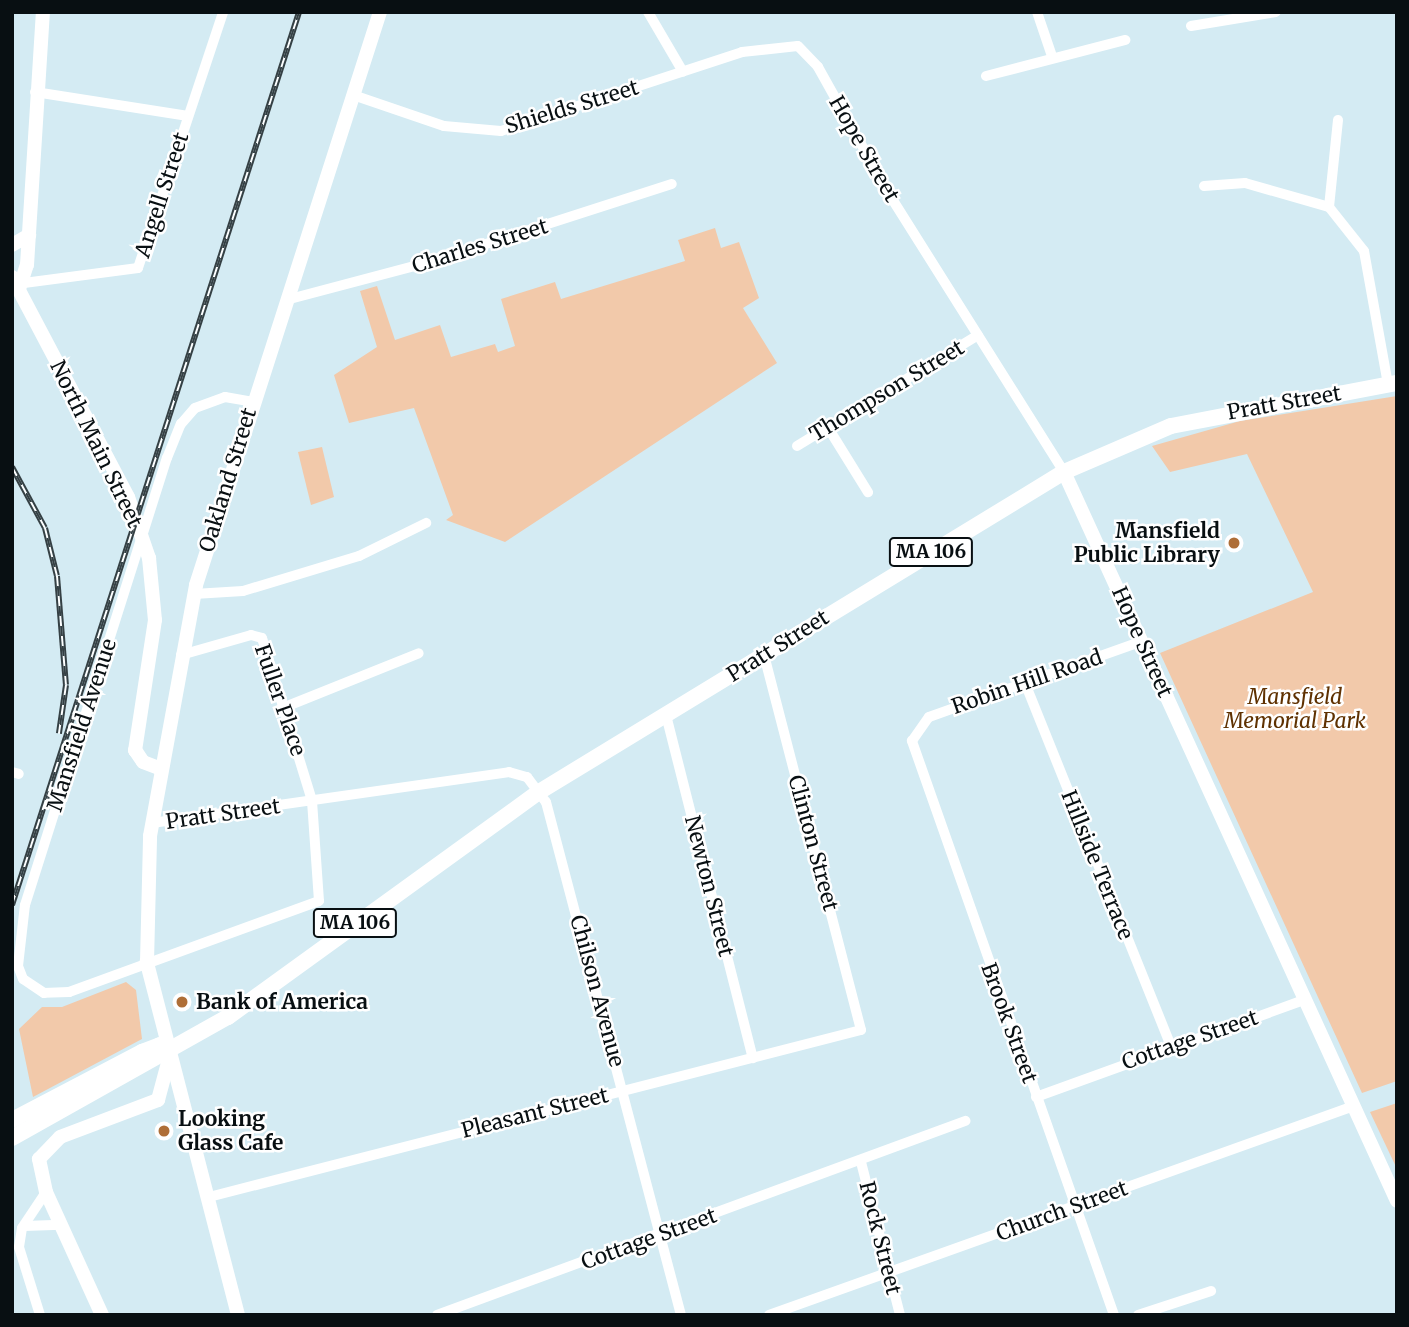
<!DOCTYPE html>
<html>
<head>
<meta charset="utf-8">
<style>
  body { margin:0 }
  #map { position:relative; width:1409px; height:1327px; overflow:hidden; background:#d4ebf3; font-family:Merriweather,serif }
  div>[style] { position:absolute }
  [style*='--x'] { left:calc(var(--x)*1px); top:calc(var(--y)*1px); width:calc(var(--w)*1px); rotate:calc(var(--a)*1deg) }
  .green>* { inset:0; background:#f2c9aa }
  .street>* { height:10px; margin:-5px; padding:0 5px; transform-origin:5px; border-radius:5px; background:#fff }
  .secondary>* { height:14px; margin:-7px; padding:0 7px; transform-origin:7px; border-radius:7px; background:#fff }
  .primary>* { height:16px; margin:-8px; padding:0 8px; transform-origin:8px; border-radius:8px; background:#fff }
  .rail>* { height:6px; margin-top:-3px; transform-origin:0; background:repeating-linear-gradient(90deg,#fff 0 10px,#354044 0 20px); box-sizing:border-box; border-block:2px solid #354044 }
  .dots>* { width:19px; height:19px; translate:-50% -50%; box-sizing:border-box; border:4px solid #fff; border-radius:50% }
  span { translate:-50% -50%; white-space:nowrap; text-align:center; line-height:1.15; -webkit-text-stroke:5px #fff; paint-order:stroke }
  .shield-label span { padding:2px 5px; background:#fff; border:2px solid; border-radius:5px; -webkit-text-stroke-width:0 }
  .shield-label { font-size:19px; color:#080f12; font-weight:700 }
  .street-label { font-size:21px; color:#080f12 }
  .poi-label { font-size:21px; color:#080f12; font-weight:700 }
  .right { translate:-100% -50%; text-align:right }
  .left { translate:0 -50%; text-align:left }
  .park-label { font-size:21px; color:#5f3101; font-style:italic }
  .frame { position:absolute; inset:0; border:14px solid #080f12; pointer-events:none }
</style>
</head>
<body>
<div id="map">
  <div class="green">
    <i style="clip-path:polygon(715px 228px,721px 248px,739px 242px,759px 298px,743px 308px,777px 363px,505px 542px,446px 520px,453px 515px,414px 408px,349px 423px,334px 375px,377px 347px,360px 291px,377px 286px,395px 340px,440px 325px,451px 357px,495px 344px,498px 352px,515px 346px,501px 299px,555px 282px,561px 299px,685px 261px,678px 240px)"></i>
    <i style="clip-path:polygon(1397px 396px,1397px 1081px,1362px 1093px,1160px 653px,1313px 592px,1247px 454px,1170px 472px,1152px 446px,1240px 421px)"></i>
    <i style="clip-path:polygon(322px 447px,334px 497px,311px 505px,298px 452px)"></i>
    <i style="clip-path:polygon(126px 982px,136px 990px,142px 1039px,33px 1097px,19px 1029px,42px 1007px,62px 1007px)"></i>
    <i style="clip-path:polygon(1397px 1103px,1397px 1169px,1370px 1112px)"></i>
  </div>
  <div class="street">
    <i style="--x:648;--y:12;--w:69;--a:59.7"></i>
    <i style="--x:1037;--y:12;--w:46;--a:71.2"></i>
    <i style="--x:1191;--y:26;--w:86;--a:-9.4"></i>
    <i style="--x:986;--y:76;--w:144;--a:-14.5"></i>
    <i style="--x:35;--y:92;--w:155;--a:8.9"></i>
    <i style="--x:353;--y:95;--w:96;--a:18.8"></i>
    <i style="--x:444;--y:126;--w:57;--a:5"></i>
    <i style="--x:501;--y:131;--w:254;--a:-18.1"></i>
    <i style="--x:742;--y:52;--w:56;--a:-6.1"></i>
    <i style="--x:798;--y:46;--w:29;--a:46"></i>
    <i style="--x:818;--y:67;--w:145;--a:60.8"></i>
    <i style="--x:889;--y:194;--w:328;--a:57.8"></i>
    <i style="--x:1338;--y:120;--w:87;--a:95.9"></i>
    <i style="--x:1329;--y:207;--w:56;--a:51.5"></i>
    <i style="--x:1364;--y:251;--w:136;--a:79.8"></i>
    <i style="--x:1204;--y:186;--w:41;--a:-4.2"></i>
    <i style="--x:1245;--y:183;--w:87;--a:15.9"></i>
    <i style="--x:24;--y:283;--w:115;--a:-7.5"></i>
    <i style="--x:138;--y:268;--w:270;--a:-71.6"></i>
    <i style="--x:286;--y:300;--w:149;--a:-14.8"></i>
    <i style="--x:430;--y:262;--w:254;--a:-17.9"></i>
    <i style="--x:827;--y:426;--w:78;--a:58.2"></i>
    <i style="--x:797;--y:446;--w:212;--a:-31.5"></i>
    <i style="--x:194;--y:594;--w:49;--a:-3.5"></i>
    <i style="--x:243;--y:591;--w:121;--a:-16.8"></i>
    <i style="--x:359;--y:556;--w:75;--a:-26.2"></i>
    <i style="--x:181;--y:655;--w:73;--a:-15.9"></i>
    <i style="--x:251;--y:635;--w:11;--a:15"></i>
    <i style="--x:262;--y:638;--w:170;--a:72.9"></i>
    <i style="--x:312;--y:801;--w:100;--a:86"></i>
    <i style="--x:319;--y:901;--w:266;--a:160"></i>
    <i style="--x:69;--y:992;--w:25;--a:178"></i>
    <i style="--x:44;--y:993;--w:25;--a:-146"></i>
    <i style="--x:23;--y:979;--w:14;--a:-111"></i>
    <i style="--x:18;--y:966;--w:61;--a:-83.5"></i>
    <i style="--x:25;--y:905;--w:469;--a:-72.4"></i>
    <i style="--x:167;--y:458;--w:37;--a:-68"></i>
    <i style="--x:181;--y:424;--w:21;--a:-49"></i>
    <i style="--x:195;--y:408;--w:32;--a:-20"></i>
    <i style="--x:225;--y:397;--w:27;--a:10"></i>
    <i style="--x:1025;--y:683;--w:391;--a:68.1"></i>
    <i style="--x:285;--y:707;--w:144;--a:-21.9"></i>
    <i style="--x:666;--y:715;--w:354;--a:75.8"></i>
    <i style="--x:12;--y:772;--w:7;--a:16"></i>
    <i style="--x:152;--y:823;--w:361;--a:-8.1"></i>
    <i style="--x:509;--y:772;--w:19;--a:16"></i>
    <i style="--x:527;--y:777;--w:31;--a:53"></i>
    <i style="--x:546;--y:802;--w:530;--a:75.26"></i>
    <i style="--x:1036;--y:1097;--w:287;--a:-19.9"></i>
    <i style="--x:861;--y:1162;--w:158;--a:75.7"></i>
    <i style="--x:209;--y:1197;--w:673;--a:-14.37"></i>
    <i style="--x:861;--y:1030;--w:386;--a:-104.5"></i>
    <i style="--x:24;--y:1226;--w:37;--a:-2"></i>
    <i style="--x:40;--y:1315;--w:71;--a:-107.2"></i>
    <i style="--x:19;--y:1247;--w:19;--a:-81"></i>
    <i style="--x:22;--y:1228;--w:43;--a:-56.3"></i>
    <i style="--x:437;--y:1315;--w:563;--a:-20.17"></i>
    <i style="--x:769;--y:1315;--w:621;--a:-19.66"></i>
    <i style="--x:1114;--y:1315;--w:609;--a:-109.39"></i>
    <i style="--x:912;--y:741;--w:29;--a:-55"></i>
    <i style="--x:929;--y:717;--w:226;--a:-19.6"></i>
    <i style="--x:1138;--y:1315;--w:77;--a:-18.2"></i>
  </div>
  <div class="secondary">
    <i style="--x:12;--y:245;--w:20;--a:-30"></i>
    <i style="--x:12;--y:277;--w:249;--a:62.2"></i>
    <i style="--x:128;--y:497;--w:65;--a:71"></i>
    <i style="--x:149;--y:558;--w:62;--a:84.5"></i>
    <i style="--x:155;--y:620;--w:132;--a:98.7"></i>
    <i style="--x:135;--y:750;--w:14;--a:56"></i>
    <i style="--x:143;--y:762;--w:19;--a:21"></i>
    <i style="--x:19;--y:289;--w:25;--a:-72"></i>
    <i style="--x:27;--y:265;--w:254;--a:-86.4"></i>
    <i style="--x:1064;--y:472;--w:801;--a:65.45"></i>
    <i style="--x:102;--y:1315;--w:135;--a:-114.5"></i>
    <i style="--x:46;--y:1192;--w:34;--a:-102"></i>
    <i style="--x:39;--y:1159;--w:30;--a:-46"></i>
    <i style="--x:60;--y:1137;--w:105;--a:-20.7"></i>
    <i style="--x:158;--y:1100;--w:42;--a:-75"></i>
    <i style="--x:238;--y:1315;--w:365;--a:-104.5"></i>
    <i style="--x:147;--y:962;--w:126;--a:-88.6"></i>
    <i style="--x:150;--y:836;--w:255;--a:-79.6"></i>
    <i style="--x:196;--y:585;--w:602;--a:-72.2"></i>
  </div>
  <div class="primary">
    <i style="--x:12;--y:1120;--w:147;--a:-27.6"></i>
    <i style="--x:142;--y:1052;--w:19;--a:-21"></i>
    <i style="--x:160;--y:1045;--w:12;--a:31"></i>
    <i style="--x:12;--y:1138;--w:248;--a:-29.3"></i>
    <i style="--x:228;--y:1017;--w:384;--a:-35.9"></i>
    <i style="--x:539;--y:792;--w:615;--a:-31.36"></i>
    <i style="--x:1064;--y:472;--w:116;--a:-23.3"></i>
    <i style="--x:1171;--y:426;--w:230;--a:-10.8"></i>
  </div>
  <div class="rail">
    <i style="--x:12;--y:467;--w:69;--a:61.6"></i>
    <i style="--x:45;--y:528;--w:49;--a:76"></i>
    <i style="--x:57;--y:576;--w:109;--a:85.3"></i>
    <i style="--x:66;--y:685;--w:49;--a:98.3"></i>
    <i style="--x:12;--y:905;--w:938;--a:-72.18"></i>
  </div>
  <div class="dots">
    <i style="left:1234px;top:543px;background:#ae6e37"></i>
    <i style="left:182px;top:1002px;background:#ae6e37"></i>
    <i style="left:164px;top:1131px;background:#ae6e37"></i>
  </div>
  <div class="shield-label">
    <span style="left:931px;top:552px">MA 106</span>
    <span style="left:355px;top:923px">MA 106</span>
  </div>
  <div class="street-label">
    <span style="left:572px;top:107px;rotate:-17deg">Shields Street</span>
    <span style="left:864px;top:149px;rotate:60deg">Hope Street</span>
    <span style="left:162px;top:195px;rotate:-72deg">Angell Street</span>
    <span style="left:480px;top:246px;rotate:-17deg">Charles Street</span>
    <span style="left:887px;top:391px;rotate:-31deg">Thompson Street</span>
    <span style="left:1284px;top:403px;rotate:-10deg">Pratt Street</span>
    <span style="left:96px;top:444px;rotate:64deg">North Main Street</span>
    <span style="left:228px;top:480px;rotate:-73deg">Oakland Street</span>
    <span style="left:1142px;top:642px;rotate:66deg">Hope Street</span>
    <span style="left:778px;top:646px;rotate:-32deg">Pratt Street</span>
    <span style="left:1027px;top:682px;rotate:-19deg">Robin Hill Road</span>
    <span style="left:280px;top:700px;rotate:71deg">Fuller Place</span>
    <span style="left:82px;top:725px;rotate:-72deg">Mansfield Avenue</span>
    <span style="left:223px;top:814px;rotate:-8deg">Pratt Street</span>
    <span style="left:813px;top:843px;rotate:75deg">Clinton Street</span>
    <span style="left:1097px;top:865px;rotate:68deg">Hillside Terrace</span>
    <span style="left:709px;top:886px;rotate:76deg">Newton Street</span>
    <span style="left:597px;top:991px;rotate:75deg">Chilson Avenue</span>
    <span style="left:1009px;top:1023px;rotate:70deg">Brook Street</span>
    <span style="left:1190px;top:1040px;rotate:-19deg">Cottage Street</span>
    <span style="left:535px;top:1113px;rotate:-14deg">Pleasant Street</span>
    <span style="left:1062px;top:1211px;rotate:-20deg">Church Street</span>
    <span style="left:880px;top:1238px;rotate:76deg">Rock Street</span>
    <span style="left:649px;top:1239px;rotate:-20deg">Cottage Street</span>
  </div>
  <div class="poi-label">
    <span class="right" style="left:1220px;top:543px">Mansfield<br>Public Library</span>
    <span class="left" style="left:196px;top:1002px">Bank of America</span>
    <span class="left" style="left:178px;top:1131px">Looking<br>Glass Cafe</span>
  </div>
  <div class="park-label">
    <span style="left:1295px;top:709px">Mansfield<br>Memorial Park</span>
  </div>
  <div class="frame"></div>
</div>
</body>
</html>
